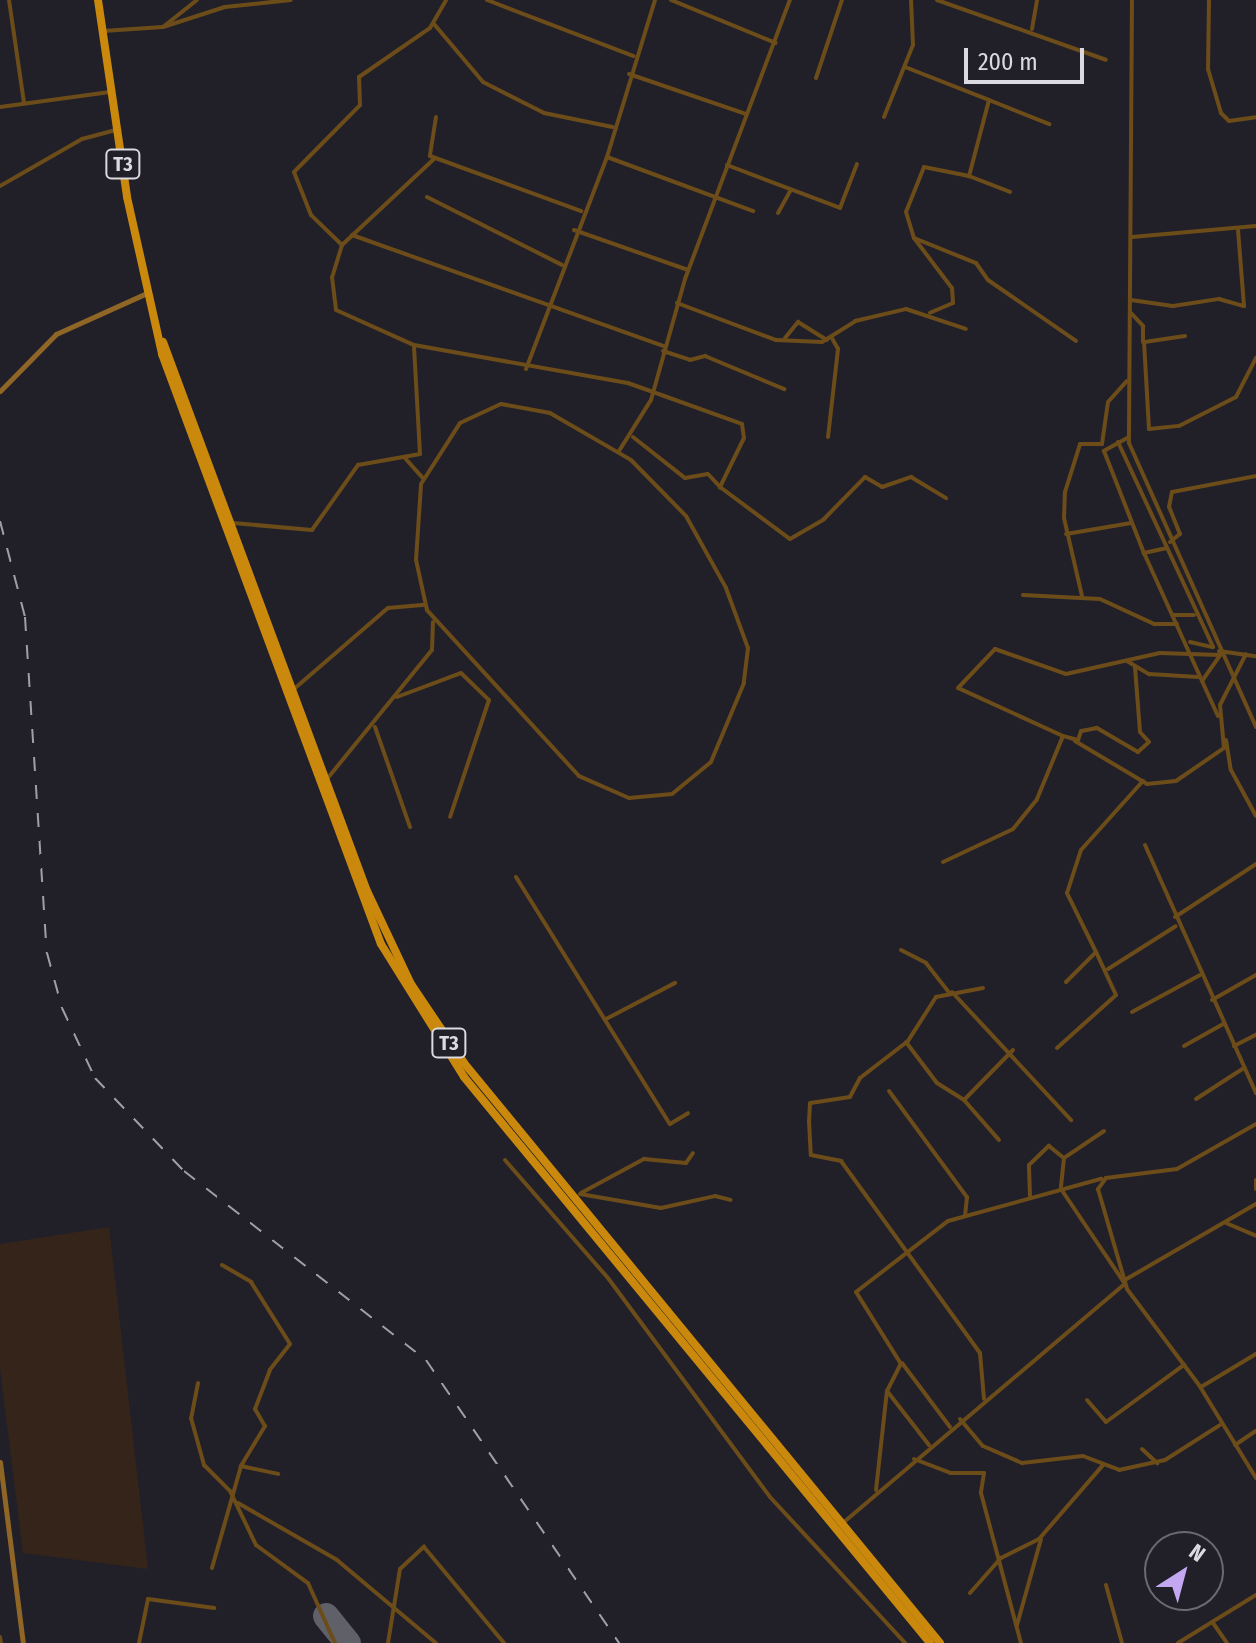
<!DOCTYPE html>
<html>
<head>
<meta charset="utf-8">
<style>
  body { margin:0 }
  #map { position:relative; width:1256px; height:1643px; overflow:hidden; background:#212029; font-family:"Fira Sans Condensed",sans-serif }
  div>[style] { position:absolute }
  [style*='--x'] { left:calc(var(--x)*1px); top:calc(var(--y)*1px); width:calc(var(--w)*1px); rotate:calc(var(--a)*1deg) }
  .industrial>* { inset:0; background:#34241a }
  .runway>* { height:26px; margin:-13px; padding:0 13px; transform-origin:13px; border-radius:13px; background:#606068 }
  .street>* { height:4px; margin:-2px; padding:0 2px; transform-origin:2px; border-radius:2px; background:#6c4c19 }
  .secondary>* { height:5px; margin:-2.5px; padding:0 2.5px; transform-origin:2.5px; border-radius:2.5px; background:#8f6626 }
  .highway>* { height:8px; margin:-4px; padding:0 4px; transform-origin:4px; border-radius:4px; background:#ca880d }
  .rail>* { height:2px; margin-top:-1px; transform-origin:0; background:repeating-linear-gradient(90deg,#9f9fa6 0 14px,transparent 0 28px) }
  span { translate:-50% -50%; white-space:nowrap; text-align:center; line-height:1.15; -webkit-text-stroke:8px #212029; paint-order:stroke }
  .shield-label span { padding:2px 6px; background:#212029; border:2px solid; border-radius:6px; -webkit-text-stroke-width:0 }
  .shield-label { font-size:20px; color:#dadae0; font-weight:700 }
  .north { position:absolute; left:1144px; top:1531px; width:80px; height:80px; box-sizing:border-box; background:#212029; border:2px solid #6b6a72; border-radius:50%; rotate:36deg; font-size:22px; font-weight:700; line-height:32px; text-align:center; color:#dadae0 }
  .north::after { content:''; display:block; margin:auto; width:28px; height:36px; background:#c4a7f1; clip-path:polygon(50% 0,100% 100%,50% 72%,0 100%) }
  .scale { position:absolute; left:964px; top:48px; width:120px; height:36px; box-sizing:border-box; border:4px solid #dadae0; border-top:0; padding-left:10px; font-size:24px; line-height:28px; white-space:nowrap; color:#dadae0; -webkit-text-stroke:6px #212029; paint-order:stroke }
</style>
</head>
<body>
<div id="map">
  <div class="industrial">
    <i style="clip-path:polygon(109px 1227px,148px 1569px,23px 1553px,0 1368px,0 1244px)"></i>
  </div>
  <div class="runway">
    <i style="--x:326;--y:1616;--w:35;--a:51"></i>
  </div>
  <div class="street">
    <i style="--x:9;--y:0;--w:104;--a:81.7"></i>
    <i style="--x:487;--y:0;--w:157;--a:20.9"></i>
    <i style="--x:671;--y:0;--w:113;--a:22.3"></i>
    <i style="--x:937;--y:0;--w:179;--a:19.5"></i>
    <i style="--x:1132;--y:0;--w:443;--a:90.4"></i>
    <i style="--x:1129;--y:443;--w:311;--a:65.9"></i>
    <i style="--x:1209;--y:0;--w:69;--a:90.8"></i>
    <i style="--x:1208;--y:69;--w:46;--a:73.5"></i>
    <i style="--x:1221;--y:113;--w:11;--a:45"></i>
    <i style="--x:1229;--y:121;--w:27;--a:-8"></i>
    <i style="--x:434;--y:24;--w:76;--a:49.8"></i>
    <i style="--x:483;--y:82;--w:68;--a:26.9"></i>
    <i style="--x:544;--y:113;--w:70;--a:11.5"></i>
    <i style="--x:163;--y:27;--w:65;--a:-17.9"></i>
    <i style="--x:225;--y:7;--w:66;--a:-6.1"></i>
    <i style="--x:1032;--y:29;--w:29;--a:-80"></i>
    <i style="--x:103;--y:31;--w:60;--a:-3.8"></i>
    <i style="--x:163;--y:27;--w:43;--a:-38.5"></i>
    <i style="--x:905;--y:67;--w:90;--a:21.4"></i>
    <i style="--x:989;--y:100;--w:79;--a:104.7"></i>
    <i style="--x:969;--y:176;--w:44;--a:21.3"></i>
    <i style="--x:629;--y:74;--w:124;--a:18.9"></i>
    <i style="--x:816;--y:78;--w:82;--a:-71.6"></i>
    <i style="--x:989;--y:100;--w:65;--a:21.8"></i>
    <i style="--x:0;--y:107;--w:111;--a:-7.8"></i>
    <i style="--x:436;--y:117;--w:39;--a:99"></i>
    <i style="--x:430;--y:156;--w:161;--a:20"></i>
    <i style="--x:884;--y:117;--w:78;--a:-68.1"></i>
    <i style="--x:913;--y:45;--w:45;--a:-92.5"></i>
    <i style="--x:607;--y:157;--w:156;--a:20.3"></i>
    <i style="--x:435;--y:158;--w:127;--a:136.9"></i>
    <i style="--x:342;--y:245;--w:34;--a:107"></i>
    <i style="--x:332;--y:277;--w:33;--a:83"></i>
    <i style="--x:336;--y:310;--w:85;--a:24.2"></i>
    <i style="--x:414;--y:345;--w:217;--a:10.1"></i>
    <i style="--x:628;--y:383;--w:121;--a:19.8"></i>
    <i style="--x:742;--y:424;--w:14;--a:82"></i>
    <i style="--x:744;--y:438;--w:55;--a:116.1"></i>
    <i style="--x:720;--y:487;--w:87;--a:36.6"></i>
    <i style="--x:790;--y:539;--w:39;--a:-30"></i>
    <i style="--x:824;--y:519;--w:59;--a:-45.7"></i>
    <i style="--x:865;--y:477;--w:20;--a:30"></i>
    <i style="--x:882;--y:487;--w:31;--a:-19"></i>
    <i style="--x:911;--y:477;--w:41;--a:31"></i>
    <i style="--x:727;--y:165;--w:121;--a:20.8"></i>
    <i style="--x:840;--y:208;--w:47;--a:-68.9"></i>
    <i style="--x:969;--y:176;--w:46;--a:-168.7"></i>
    <i style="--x:924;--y:167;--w:48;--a:111.8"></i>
    <i style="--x:906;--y:212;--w:27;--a:73"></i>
    <i style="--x:914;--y:238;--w:67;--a:22"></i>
    <i style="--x:976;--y:263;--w:21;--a:55"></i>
    <i style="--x:988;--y:280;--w:107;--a:34.7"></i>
    <i style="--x:0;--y:186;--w:95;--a:-29.8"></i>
    <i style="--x:82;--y:139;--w:34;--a:-15"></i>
    <i style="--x:427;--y:197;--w:151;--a:26.7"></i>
    <i style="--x:778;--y:213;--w:25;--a:-61"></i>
    <i style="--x:574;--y:230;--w:121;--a:19.3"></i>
    <i style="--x:352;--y:235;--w:331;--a:19.6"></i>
    <i style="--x:1132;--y:237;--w:124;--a:-5.1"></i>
    <i style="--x:914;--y:238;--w:63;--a:52.8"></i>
    <i style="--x:952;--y:288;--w:15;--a:86"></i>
    <i style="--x:953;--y:303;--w:25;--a:157"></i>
    <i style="--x:342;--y:245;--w:43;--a:-135.9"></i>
    <i style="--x:311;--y:215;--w:46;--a:-111.6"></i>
    <i style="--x:294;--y:172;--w:94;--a:-45.4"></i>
    <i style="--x:360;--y:105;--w:28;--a:-92"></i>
    <i style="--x:359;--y:77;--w:86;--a:-34.6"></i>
    <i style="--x:430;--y:28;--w:32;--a:-60"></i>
    <i style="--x:1131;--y:300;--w:42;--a:8.1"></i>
    <i style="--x:1173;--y:306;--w:47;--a:-8.7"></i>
    <i style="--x:1219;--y:299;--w:26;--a:16"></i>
    <i style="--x:1244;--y:306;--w:76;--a:-94.5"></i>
    <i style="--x:677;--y:303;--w:106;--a:20.5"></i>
    <i style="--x:776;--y:340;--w:46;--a:2.5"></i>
    <i style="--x:822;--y:342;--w:39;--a:-32"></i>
    <i style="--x:855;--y:321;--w:52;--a:-13.2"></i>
    <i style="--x:906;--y:309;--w:63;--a:18.4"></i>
    <i style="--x:1131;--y:313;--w:18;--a:47"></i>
    <i style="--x:1143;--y:326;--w:16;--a:90"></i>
    <i style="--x:1185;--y:336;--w:41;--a:171.7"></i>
    <i style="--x:1144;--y:342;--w:87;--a:86.7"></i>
    <i style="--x:1149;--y:429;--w:30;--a:-6"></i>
    <i style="--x:1179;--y:426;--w:64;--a:-27"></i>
    <i style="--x:1236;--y:397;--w:44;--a:-62.9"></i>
    <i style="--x:785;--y:338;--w:21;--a:-51"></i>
    <i style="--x:798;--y:322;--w:34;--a:32"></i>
    <i style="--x:663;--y:351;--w:28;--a:18"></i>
    <i style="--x:690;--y:360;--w:16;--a:-15"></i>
    <i style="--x:705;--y:356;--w:86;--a:22.7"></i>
    <i style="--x:526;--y:369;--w:227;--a:-69.1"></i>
    <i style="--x:607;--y:157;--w:164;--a:-73"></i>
    <i style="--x:501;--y:404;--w:50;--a:10.4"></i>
    <i style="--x:550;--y:413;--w:94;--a:30.1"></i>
    <i style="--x:631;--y:460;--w:78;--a:45.5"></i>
    <i style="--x:686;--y:516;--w:82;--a:60.9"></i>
    <i style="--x:726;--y:588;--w:64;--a:69.9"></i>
    <i style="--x:748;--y:648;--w:35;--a:97"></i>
    <i style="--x:744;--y:683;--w:86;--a:112.7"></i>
    <i style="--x:711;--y:762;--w:50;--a:140.6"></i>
    <i style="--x:672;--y:794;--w:43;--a:174.7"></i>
    <i style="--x:629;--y:798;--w:55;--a:-156.3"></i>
    <i style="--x:579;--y:776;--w:225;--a:-132.5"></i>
    <i style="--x:427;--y:610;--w:51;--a:-102.4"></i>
    <i style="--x:416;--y:560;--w:76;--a:-86.2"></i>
    <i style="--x:421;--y:484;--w:72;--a:-57.4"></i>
    <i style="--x:460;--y:423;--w:45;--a:-24.9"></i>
    <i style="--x:633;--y:437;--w:66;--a:38.3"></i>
    <i style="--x:685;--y:478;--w:23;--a:-10"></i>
    <i style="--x:708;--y:474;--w:18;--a:47"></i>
    <i style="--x:828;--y:437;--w:89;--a:-83.5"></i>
    <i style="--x:838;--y:349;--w:13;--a:-119"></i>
    <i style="--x:1129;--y:437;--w:29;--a:151"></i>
    <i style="--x:1104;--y:451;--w:110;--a:68.6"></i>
    <i style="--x:1118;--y:442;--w:226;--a:65.1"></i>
    <i style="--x:619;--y:451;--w:60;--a:-57.9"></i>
    <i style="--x:651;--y:400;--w:126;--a:-74.3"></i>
    <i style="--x:685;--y:279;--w:298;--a:-69.4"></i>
    <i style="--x:404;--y:457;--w:28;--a:48"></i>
    <i style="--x:233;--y:523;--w:79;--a:5.1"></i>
    <i style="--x:312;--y:530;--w:80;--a:-54.7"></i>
    <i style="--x:358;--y:465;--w:63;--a:-10.1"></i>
    <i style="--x:420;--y:454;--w:109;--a:-93.2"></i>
    <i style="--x:1066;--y:534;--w:66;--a:-9.6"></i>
    <i style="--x:1170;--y:542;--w:13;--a:-39"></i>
    <i style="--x:1180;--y:534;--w:29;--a:-112"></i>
    <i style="--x:1169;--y:507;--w:15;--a:-79"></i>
    <i style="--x:1172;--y:492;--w:86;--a:-10.8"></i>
    <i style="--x:1167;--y:548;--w:24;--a:168"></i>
    <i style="--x:1144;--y:553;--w:179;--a:65.6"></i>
    <i style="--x:1023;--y:595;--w:77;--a:3"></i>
    <i style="--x:1100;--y:599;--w:60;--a:24.8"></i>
    <i style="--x:1154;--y:624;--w:23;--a:0"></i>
    <i style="--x:1082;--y:596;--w:80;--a:-103"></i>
    <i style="--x:1064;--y:518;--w:26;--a:-88"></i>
    <i style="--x:1065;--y:492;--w:50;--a:-72.6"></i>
    <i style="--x:1080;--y:444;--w:22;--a:0"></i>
    <i style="--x:1102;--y:444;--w:42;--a:-81.9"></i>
    <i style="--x:1108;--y:402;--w:28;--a:-48"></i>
    <i style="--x:1173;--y:615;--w:21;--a:0"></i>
    <i style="--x:1190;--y:642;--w:23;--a:13"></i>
    <i style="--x:1219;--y:651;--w:37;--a:8"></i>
    <i style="--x:1127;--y:661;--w:26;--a:31"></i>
    <i style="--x:1149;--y:674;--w:49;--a:3.5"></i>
    <i style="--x:1135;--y:667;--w:65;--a:85.6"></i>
    <i style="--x:1140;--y:732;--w:13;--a:48"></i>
    <i style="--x:1149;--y:742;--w:15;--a:138"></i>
    <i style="--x:1138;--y:752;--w:48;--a:-149.7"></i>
    <i style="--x:1097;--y:728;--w:16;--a:169"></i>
    <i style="--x:1081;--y:731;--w:9;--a:108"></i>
    <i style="--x:1078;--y:740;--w:16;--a:-165"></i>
    <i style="--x:1063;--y:736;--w:115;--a:-155.4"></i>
    <i style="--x:958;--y:688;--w:54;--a:-46.5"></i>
    <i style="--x:995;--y:649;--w:75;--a:19.4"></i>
    <i style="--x:1066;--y:674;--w:96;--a:-12.6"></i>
    <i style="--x:1160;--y:653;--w:60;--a:1.9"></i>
    <i style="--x:1202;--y:681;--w:32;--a:-55"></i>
    <i style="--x:294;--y:689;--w:124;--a:-40.8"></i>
    <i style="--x:388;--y:608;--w:37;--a:-5"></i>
    <i style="--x:397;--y:697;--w:68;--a:-20.6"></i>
    <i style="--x:461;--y:673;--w:39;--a:44"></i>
    <i style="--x:489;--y:700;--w:123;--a:108.4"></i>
    <i style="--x:375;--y:727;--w:106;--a:70.7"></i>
    <i style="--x:1226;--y:740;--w:30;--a:81"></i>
    <i style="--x:1231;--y:770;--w:52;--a:61.5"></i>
    <i style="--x:1075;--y:741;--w:84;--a:30.8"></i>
    <i style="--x:1147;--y:784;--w:29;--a:-6"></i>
    <i style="--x:1176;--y:781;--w:58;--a:-34.5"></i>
    <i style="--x:1224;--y:748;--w:43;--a:-95.3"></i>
    <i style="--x:1220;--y:705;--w:57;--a:-63"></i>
    <i style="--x:327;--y:779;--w:166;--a:-50.9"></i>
    <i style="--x:432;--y:650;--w:28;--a:-88"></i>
    <i style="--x:1145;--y:845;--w:272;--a:65.9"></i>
    <i style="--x:943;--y:862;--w:77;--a:-25.2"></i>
    <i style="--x:1013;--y:829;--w:38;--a:-51"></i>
    <i style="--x:1037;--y:799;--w:68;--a:-67.6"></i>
    <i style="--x:516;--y:877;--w:291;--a:58.1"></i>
    <i style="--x:670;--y:1124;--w:21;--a:-31"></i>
    <i style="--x:1175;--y:917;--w:97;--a:-33.2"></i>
    <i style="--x:901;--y:950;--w:28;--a:27"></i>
    <i style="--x:926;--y:963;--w:36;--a:52"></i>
    <i style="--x:1108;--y:969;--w:80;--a:-32.3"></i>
    <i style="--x:1066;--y:982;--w:42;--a:-45"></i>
    <i style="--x:1096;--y:952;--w:66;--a:-116.2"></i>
    <i style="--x:1067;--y:893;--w:45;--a:-72"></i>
    <i style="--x:1081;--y:850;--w:93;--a:-48.1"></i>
    <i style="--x:983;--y:988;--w:48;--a:169.2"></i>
    <i style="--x:936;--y:997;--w:52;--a:122.5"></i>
    <i style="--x:908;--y:1041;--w:61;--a:142.4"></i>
    <i style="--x:860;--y:1078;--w:21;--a:118"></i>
    <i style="--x:850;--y:1097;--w:40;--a:171.5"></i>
    <i style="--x:810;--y:1103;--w:18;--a:93"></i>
    <i style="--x:809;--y:1121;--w:34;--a:87"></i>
    <i style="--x:811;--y:1155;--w:31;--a:11"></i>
    <i style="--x:841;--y:1161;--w:237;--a:54.1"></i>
    <i style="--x:980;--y:1353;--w:46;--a:85"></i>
    <i style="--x:952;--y:992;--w:175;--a:47.1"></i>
    <i style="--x:1212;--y:1000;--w:51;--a:-29.6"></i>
    <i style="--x:1132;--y:1012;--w:77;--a:-28.6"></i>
    <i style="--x:606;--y:1019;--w:78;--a:-27.6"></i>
    <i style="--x:906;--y:1042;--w:51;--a:52.9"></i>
    <i style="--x:937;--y:1083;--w:32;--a:32"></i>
    <i style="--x:964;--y:1100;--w:70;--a:-45.6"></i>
    <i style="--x:1184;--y:1046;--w:45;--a:-29.4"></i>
    <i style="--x:1234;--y:1046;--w:25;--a:-27"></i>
    <i style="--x:1057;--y:1048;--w:79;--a:-41.9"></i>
    <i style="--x:1116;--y:995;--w:47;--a:-114.9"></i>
    <i style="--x:889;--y:1091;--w:132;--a:53.7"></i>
    <i style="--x:967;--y:1197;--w:18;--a:96"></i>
    <i style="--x:1196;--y:1099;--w:57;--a:-32.9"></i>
    <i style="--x:964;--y:1100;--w:53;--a:48.8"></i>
    <i style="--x:1256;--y:1124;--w:91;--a:150.3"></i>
    <i style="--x:1177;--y:1169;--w:72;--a:172.8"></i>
    <i style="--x:1106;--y:1178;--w:14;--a:126"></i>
    <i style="--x:1098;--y:1189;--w:104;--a:73.8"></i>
    <i style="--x:1127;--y:1289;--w:120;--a:53.1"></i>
    <i style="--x:1199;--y:1385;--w:109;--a:58.5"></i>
    <i style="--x:1104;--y:1131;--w:48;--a:146"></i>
    <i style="--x:1064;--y:1158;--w:31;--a:96"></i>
    <i style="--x:1061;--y:1189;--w:111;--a:56"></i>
    <i style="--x:1123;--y:1281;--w:154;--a:-30.1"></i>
    <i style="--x:505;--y:1160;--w:157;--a:48.9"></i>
    <i style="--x:608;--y:1278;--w:272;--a:53.5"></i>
    <i style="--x:770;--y:1497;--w:199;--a:47.2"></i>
    <i style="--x:1256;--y:1180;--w:9;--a:90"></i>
    <i style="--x:581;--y:1193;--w:72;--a:-28.4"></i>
    <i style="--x:644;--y:1159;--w:42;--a:5.4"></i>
    <i style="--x:686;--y:1163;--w:12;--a:-55"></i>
    <i style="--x:580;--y:1194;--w:82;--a:9.8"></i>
    <i style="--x:661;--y:1208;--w:55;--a:-12.5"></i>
    <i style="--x:715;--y:1196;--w:16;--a:14"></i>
    <i style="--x:1030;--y:1196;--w:31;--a:-92"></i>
    <i style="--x:1029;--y:1165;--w:28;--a:-44"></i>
    <i style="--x:1049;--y:1146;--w:19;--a:39"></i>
    <i style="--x:1226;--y:1223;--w:33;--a:23"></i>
    <i style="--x:222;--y:1265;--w:34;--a:30"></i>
    <i style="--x:251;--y:1282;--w:73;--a:57.8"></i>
    <i style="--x:290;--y:1344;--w:33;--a:128"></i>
    <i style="--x:270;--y:1370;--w:42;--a:111"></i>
    <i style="--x:255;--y:1409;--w:20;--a:60"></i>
    <i style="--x:265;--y:1426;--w:47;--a:121"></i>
    <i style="--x:902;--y:1363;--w:80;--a:53.1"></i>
    <i style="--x:198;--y:1383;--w:36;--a:101"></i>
    <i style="--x:191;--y:1418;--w:49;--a:74.5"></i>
    <i style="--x:204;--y:1465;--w:37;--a:45"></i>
    <i style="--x:230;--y:1491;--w:60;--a:64.3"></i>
    <i style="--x:256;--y:1545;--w:64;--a:36.2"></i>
    <i style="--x:308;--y:1583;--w:66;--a:65.8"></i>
    <i style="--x:1201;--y:1387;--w:64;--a:-31"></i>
    <i style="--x:1087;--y:1400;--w:29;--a:49"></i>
    <i style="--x:1106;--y:1422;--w:97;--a:-36.2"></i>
    <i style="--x:960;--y:1419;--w:35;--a:50"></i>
    <i style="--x:983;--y:1446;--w:43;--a:23.6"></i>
    <i style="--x:1022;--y:1463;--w:61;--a:-6.5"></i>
    <i style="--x:1083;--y:1456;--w:39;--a:21"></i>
    <i style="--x:1119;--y:1470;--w:47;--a:-12.3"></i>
    <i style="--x:929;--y:1445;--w:68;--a:-127.9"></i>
    <i style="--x:887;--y:1391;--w:30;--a:-63"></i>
    <i style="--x:901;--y:1364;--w:85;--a:-122"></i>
    <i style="--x:856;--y:1292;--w:116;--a:-37.7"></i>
    <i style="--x:948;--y:1221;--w:159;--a:-15.4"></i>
    <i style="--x:1235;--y:1445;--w:25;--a:-34"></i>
    <i style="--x:1142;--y:1449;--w:21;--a:43"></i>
    <i style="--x:914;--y:1459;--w:39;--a:21"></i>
    <i style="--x:950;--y:1473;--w:34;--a:0"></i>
    <i style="--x:984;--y:1473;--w:20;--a:99"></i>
    <i style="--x:981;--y:1493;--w:155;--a:75.1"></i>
    <i style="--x:1165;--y:1460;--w:65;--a:-32.5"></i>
    <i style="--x:876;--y:1490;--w:100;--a:-83.7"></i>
    <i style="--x:238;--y:1503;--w:114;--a:29.9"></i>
    <i style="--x:337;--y:1560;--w:129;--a:40"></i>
    <i style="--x:844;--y:1522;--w:368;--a:-40.3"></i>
    <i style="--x:212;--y:1568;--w:106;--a:-74.1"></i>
    <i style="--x:241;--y:1466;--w:38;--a:12"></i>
    <i style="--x:1106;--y:1585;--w:60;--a:74.6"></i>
    <i style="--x:970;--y:1593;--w:47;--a:-48.5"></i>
    <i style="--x:1001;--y:1558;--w:42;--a:-26.6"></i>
    <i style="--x:1039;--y:1539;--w:98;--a:-49.1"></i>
    <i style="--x:1213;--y:1623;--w:24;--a:55"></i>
    <i style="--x:1017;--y:1625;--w:89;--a:-74.4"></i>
    <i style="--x:0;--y:1637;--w:6;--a:81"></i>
    <i style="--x:139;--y:1643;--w:45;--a:-78.4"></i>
    <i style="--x:148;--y:1599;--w:67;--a:7.8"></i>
    <i style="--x:388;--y:1643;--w:75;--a:-80.8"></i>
    <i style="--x:400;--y:1569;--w:33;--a:-43"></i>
    <i style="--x:424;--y:1547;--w:125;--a:50.2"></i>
    <i style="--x:1178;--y:1643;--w:92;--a:-31.6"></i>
  </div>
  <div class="secondary">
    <i style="--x:0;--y:391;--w:80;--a:-45.5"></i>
    <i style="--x:56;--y:334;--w:100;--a:-24.3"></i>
    <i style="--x:0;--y:1462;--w:182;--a:82.8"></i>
  </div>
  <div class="highway">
    <i style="--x:98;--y:0;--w:199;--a:81.6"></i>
    <i style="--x:127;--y:197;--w:161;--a:77.4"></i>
    <i style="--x:162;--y:354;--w:629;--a:69.64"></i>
    <i style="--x:381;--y:944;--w:157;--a:58"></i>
    <i style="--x:464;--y:1077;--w:733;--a:50.53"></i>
    <i style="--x:163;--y:342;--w:586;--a:69.62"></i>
    <i style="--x:367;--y:891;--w:103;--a:64.7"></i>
    <i style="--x:411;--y:984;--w:95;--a:56.1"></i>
    <i style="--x:464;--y:1063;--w:750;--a:50.62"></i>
  </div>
  <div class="rail">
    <i style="--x:0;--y:521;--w:99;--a:75.4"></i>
    <i style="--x:25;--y:617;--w:337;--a:86.3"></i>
    <i style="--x:47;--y:953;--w:57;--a:74.7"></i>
    <i style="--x:62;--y:1008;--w:77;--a:64.8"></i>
    <i style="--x:95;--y:1078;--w:129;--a:46.3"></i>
    <i style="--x:184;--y:1171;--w:307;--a:38"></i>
    <i style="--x:426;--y:1360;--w:343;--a:55.7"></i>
  </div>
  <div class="shield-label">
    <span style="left:123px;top:164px">T3</span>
    <span style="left:449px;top:1043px">T3</span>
  </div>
  <div class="north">N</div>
  <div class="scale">200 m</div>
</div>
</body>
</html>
